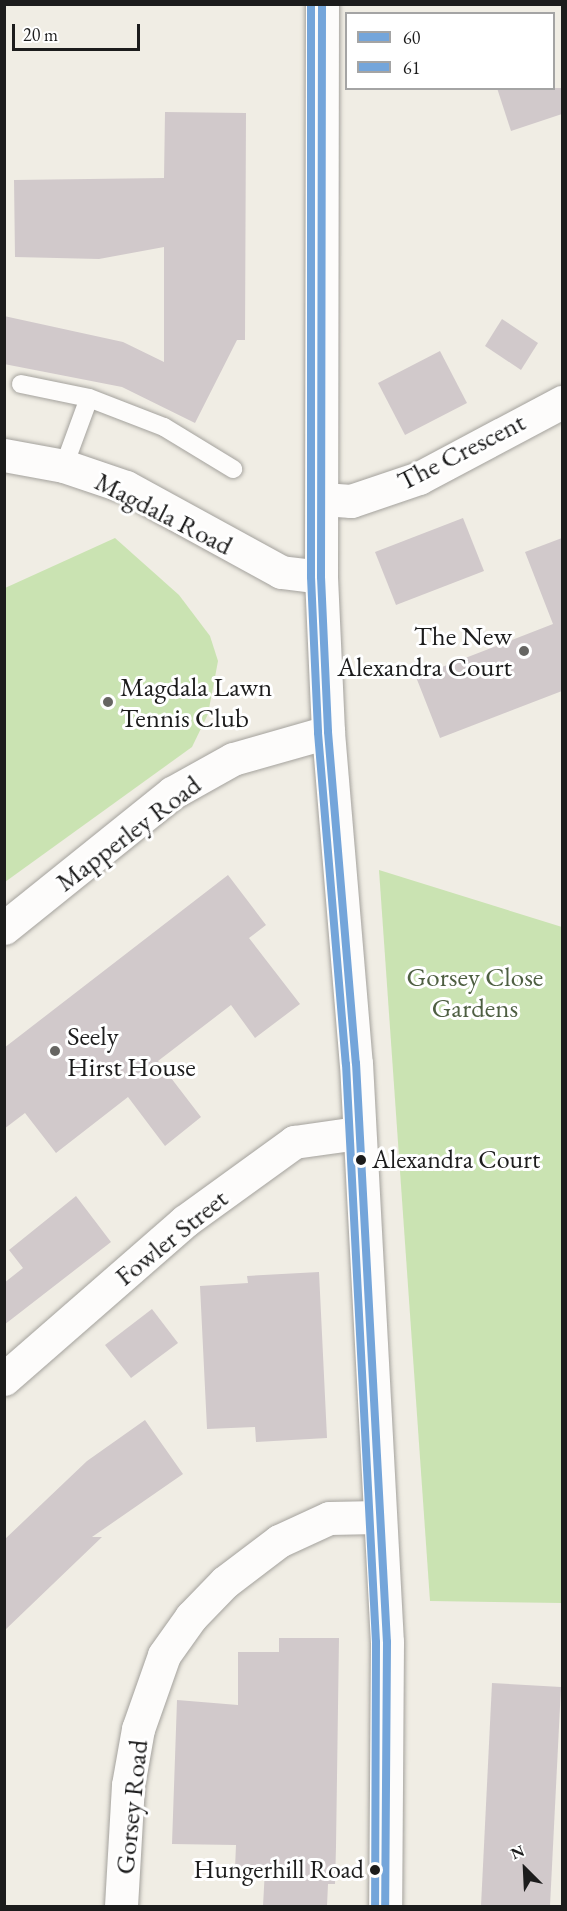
<!DOCTYPE html>
<html>
<head>
<meta charset="utf-8">
<style>
  body { margin:0 }
  #map { position:relative; width:567px; height:1911px; overflow:hidden; background:#f0ede4; font-family:"EB Garamond",serif }
  div>[style] { position:absolute }
  [style*='--x'] { left:calc(var(--x)*1px); top:calc(var(--y)*1px); width:calc(var(--w)*1px); rotate:calc(var(--a)*1deg) }
  .green>* { inset:0; background:#cae3b2 }
  .building>* { inset:0; background:#d1c9cb }
  .roads { filter:drop-shadow(0 0 2px #a4a29d) drop-shadow(0 0 2px #a4a29d) }
  .lane>* { height:18px; margin:-9px; padding:0 9px; transform-origin:9px; border-radius:9px; background:#fdfcfb }
  .street>* { height:33px; margin:-16.5px; padding:0 16.5px; transform-origin:16.5px; border-radius:16.5px; background:#fdfcfb }
  .secondary>* { height:33px; margin:-16.5px; padding:0 16.5px; transform-origin:16.5px; border-radius:16.5px; background:#fdfcfb }
  .bus-1>* { height:8px; margin:-4px; padding:0 4px; transform-origin:4px; border-radius:4px; background:#74a5da }
  .bus-2>* { height:8px; margin:-4px; padding:0 4px; transform-origin:4px; border-radius:4px; background:#74a5da }
  .dots>* { width:16px; height:16px; translate:-50% -50%; box-sizing:border-box; border:3px solid #fff; border-radius:50% }
  span { translate:-50% -50%; white-space:nowrap; text-align:center; line-height:1.15; -webkit-text-stroke:6px #fff; paint-order:stroke }
  .bus-label { font-size:26px; color:#1c1c1c }
  .left { translate:0 -50%; text-align:left }
  .right { translate:-100% -50%; text-align:right }
  .street-label { font-size:27px; color:#1c1c1c }
  .poi-label { font-size:27px; color:#1c1c1c }
  .park-label { font-size:27px; color:#4e5f42 }
  .frame { position:absolute; inset:0; border:6px solid #1c1c1c; pointer-events:none }
  .legend { position:absolute; left:345px; top:12px; width:210px; height:78px; box-sizing:border-box; background:#fff; border:2px solid #a4a4a4; margin:0; padding:8px 10px; list-style:none; font-size:18px; color:#1c1c1c }
  .legend li { display:flex; align-items:center; gap:12px; height:30px }
  .legend b { width:30px; border:2px solid #a4a4a4 }
  .north { position:absolute; left:495px; top:1839px; width:60px; height:60px; -webkit-text-stroke:4px #fff; paint-order:stroke; rotate:336deg; font-size:16px; font-weight:700; line-height:24px; text-align:center; color:#1c1c1c }
  .north::after { content:''; display:block; margin:auto; width:21px; height:27px; background:#1c1c1c; clip-path:polygon(50% 0,100% 100%,50% 72%,0 100%) }
  .scale { position:absolute; left:12px; top:24px; width:128px; height:27px; box-sizing:border-box; border:3px solid #1c1c1c; border-top:0; padding-left:8px; font-size:18px; line-height:21px; white-space:nowrap; color:#1c1c1c; -webkit-text-stroke:4px #fff; paint-order:stroke }
</style>
</head>
<body>
<div id="map">
  <div class="green">
    <i style="clip-path:polygon(115px 538px,179px 595px,210px 636px,218px 661px,208px 714px,192px 747px,5px 882px,5px 588px)"></i>
    <i style="clip-path:polygon(379px 870px,562px 927px,562px 1603px,430px 1601px)"></i>
  </div>
  <div class="building">
    <i style="clip-path:polygon(497px 88px,562px 88px,562px 114px,511px 131px)"></i>
    <i style="clip-path:polygon(165px 112px,246px 113px,245px 340px,237px 340px,195px 423px,122px 387px,4px 364px,4px 316px,123px 342px,164px 362px,164px 247px,99px 259px,15px 257px,14px 180px,164px 178px)"></i>
    <i style="clip-path:polygon(502px 319px,538px 343px,521px 370px,485px 346px)"></i>
    <i style="clip-path:polygon(440px 351px,467px 403px,405px 435px,378px 383px)"></i>
    <i style="clip-path:polygon(463px 518px,484px 571px,396px 605px,375px 552px)"></i>
    <i style="clip-path:polygon(562px 538px,562px 691px,440px 738px,416px 677px,553px 624px,525px 552px)"></i>
    <i style="clip-path:polygon(228px 875px,266px 925px,249px 938px,300px 1004px,255px 1038px,231px 1005px,158px 1061px,201px 1117px,165px 1146px,128px 1097px,56px 1153px,25px 1113px,4px 1129px,4px 1048px)"></i>
    <i style="clip-path:polygon(76px 1196px,111px 1242px,4px 1325px,4px 1283px,23px 1268px,9px 1250px)"></i>
    <i style="clip-path:polygon(319px 1272px,327px 1438px,256px 1442px,255px 1427px,207px 1429px,200px 1286px,248px 1283px,247px 1276px)"></i>
    <i style="clip-path:polygon(152px 1309px,178px 1343px,131px 1378px,105px 1345px)"></i>
    <i style="clip-path:polygon(145px 1420px,183px 1474px,92px 1537px,102px 1537px,4px 1631px,4px 1540px,87px 1461px)"></i>
    <i style="clip-path:polygon(279px 1638px,339px 1638px,336px 1847px,335px 1884px,328px 1884px,327px 1906px,263px 1906px,265px 1869px,235px 1868px,236px 1845px,172px 1844px,177px 1700px,238px 1705px,238px 1652px,279px 1652px)"></i>
    <i style="clip-path:polygon(492px 1683px,561px 1687px,550px 1906px,481px 1906px)"></i>
  </div>
  <div class="roads">
    <div class="lane">
      <i style="--x:21;--y:384;--w:69;--a:11.6"></i>
      <i style="--x:89;--y:398;--w:80;--a:21.1"></i>
      <i style="--x:164;--y:427;--w:81;--a:31.3"></i>
      <i style="--x:64;--y:466;--w:72;--a:-69.8"></i>
    </div>
    <div class="street">
      <i style="--x:4;--y:455;--w:61;--a:10.4"></i>
      <i style="--x:64;--y:466;--w:65;--a:18.7"></i>
      <i style="--x:126;--y:487;--w:177;--a:28.7"></i>
      <i style="--x:281;--y:572;--w:40;--a:7.1"></i>
      <i style="--x:323;--y:499;--w:28;--a:4"></i>
      <i style="--x:351;--y:501;--w:72;--a:-18.7"></i>
      <i style="--x:419;--y:478;--w:162;--a:-28"></i>
      <i style="--x:4;--y:1379;--w:240;--a:-41.1"></i>
      <i style="--x:185;--y:1221;--w:135;--a:-35.9"></i>
      <i style="--x:294;--y:1142;--w:65;--a:-8"></i>
      <i style="--x:121;--y:1906;--w:121;--a:-86.7"></i>
      <i style="--x:128;--y:1785;--w:57;--a:-79.9"></i>
      <i style="--x:138;--y:1729;--w:78;--a:-70.6"></i>
      <i style="--x:164;--y:1655;--w:47;--a:-54.6"></i>
      <i style="--x:191;--y:1617;--w:49;--a:-45.8"></i>
      <i style="--x:225;--y:1582;--w:68;--a:-37.2"></i>
      <i style="--x:279;--y:1541;--w:55;--a:-24.7"></i>
      <i style="--x:329;--y:1518;--w:49;--a:-1.2"></i>
    </div>
    <div class="secondary">
      <i style="--x:322;--y:4;--w:573;--a:90.1"></i>
      <i style="--x:321;--y:577;--w:155;--a:87.4"></i>
      <i style="--x:328;--y:732;--w:332;--a:85.2"></i>
      <i style="--x:356;--y:1063;--w:580;--a:86.94"></i>
      <i style="--x:387;--y:1642;--w:264;--a:90.4"></i>
      <i style="--x:4;--y:928;--w:216;--a:-38.8"></i>
      <i style="--x:172;--y:793;--w:70;--a:-29.1"></i>
      <i style="--x:233;--y:759;--w:99;--a:-15.9"></i>
    </div>
  </div>
  <div class="bus-1">
    <i style="--x:322;--y:4;--w:573;--a:90.1"></i>
    <i style="--x:321;--y:577;--w:155;--a:87.4"></i>
    <i style="--x:328;--y:732;--w:332;--a:85.2"></i>
    <i style="--x:356;--y:1063;--w:580;--a:86.94"></i>
    <i style="--x:387;--y:1642;--w:264;--a:90.4"></i>
  </div>
  <div class="bus-2">
    <i style="--x:311;--y:4;--w:573;--a:90"></i>
    <i style="--x:311;--y:577;--w:156;--a:87.4"></i>
    <i style="--x:318;--y:733;--w:332;--a:85.2"></i>
    <i style="--x:346;--y:1064;--w:579;--a:87.03"></i>
    <i style="--x:376;--y:1642;--w:264;--a:90.2"></i>
  </div>
  <div class="dots">
    <i style="left:524px;top:651px;background:#666562"></i>
    <i style="left:108px;top:702px;background:#666562"></i>
    <i style="left:55px;top:1051px;background:#666562"></i>
    <i style="left:361px;top:1160px;background:#1c1c1c"></i>
    <i style="left:375px;top:1870px;background:#1c1c1c"></i>
  </div>
  <div class="bus-label">
    <span class="left" style="left:372px;top:1160px">Alexandra Court</span>
    <span class="right" style="left:364px;top:1870px">Hungerhill Road</span>
  </div>
  <div class="street-label">
    <span style="left:461px;top:451px;rotate:-27deg">The Crescent</span>
    <span style="left:164px;top:513px;rotate:27deg">Magdala Road</span>
    <span style="left:128px;top:833px;rotate:-37deg">Mapperley Road</span>
    <span style="left:171px;top:1237px;rotate:-39deg">Fowler Street</span>
    <span style="left:131px;top:1807px;rotate:-84deg">Gorsey Road</span>
  </div>
  <div class="poi-label">
    <span class="right" style="left:512px;top:651px">The New<br>Alexandra Court</span>
    <span class="left" style="left:120px;top:702px">Magdala Lawn<br>Tennis Club</span>
    <span class="left" style="left:67px;top:1051px">Seely<br>Hirst House</span>
  </div>
  <div class="park-label">
    <span style="left:475px;top:992px">Gorsey Close<br>Gardens</span>
  </div>
  <div class="frame"></div>
  <ul class="legend">
  <li><b style="height:8px;background:#74a5da"></b>60</li>
  <li><b style="height:8px;background:#74a5da"></b>61</li>
  </ul>
  <div class="north">N</div>
  <div class="scale">20 m</div>
</div>
</body>
</html>
